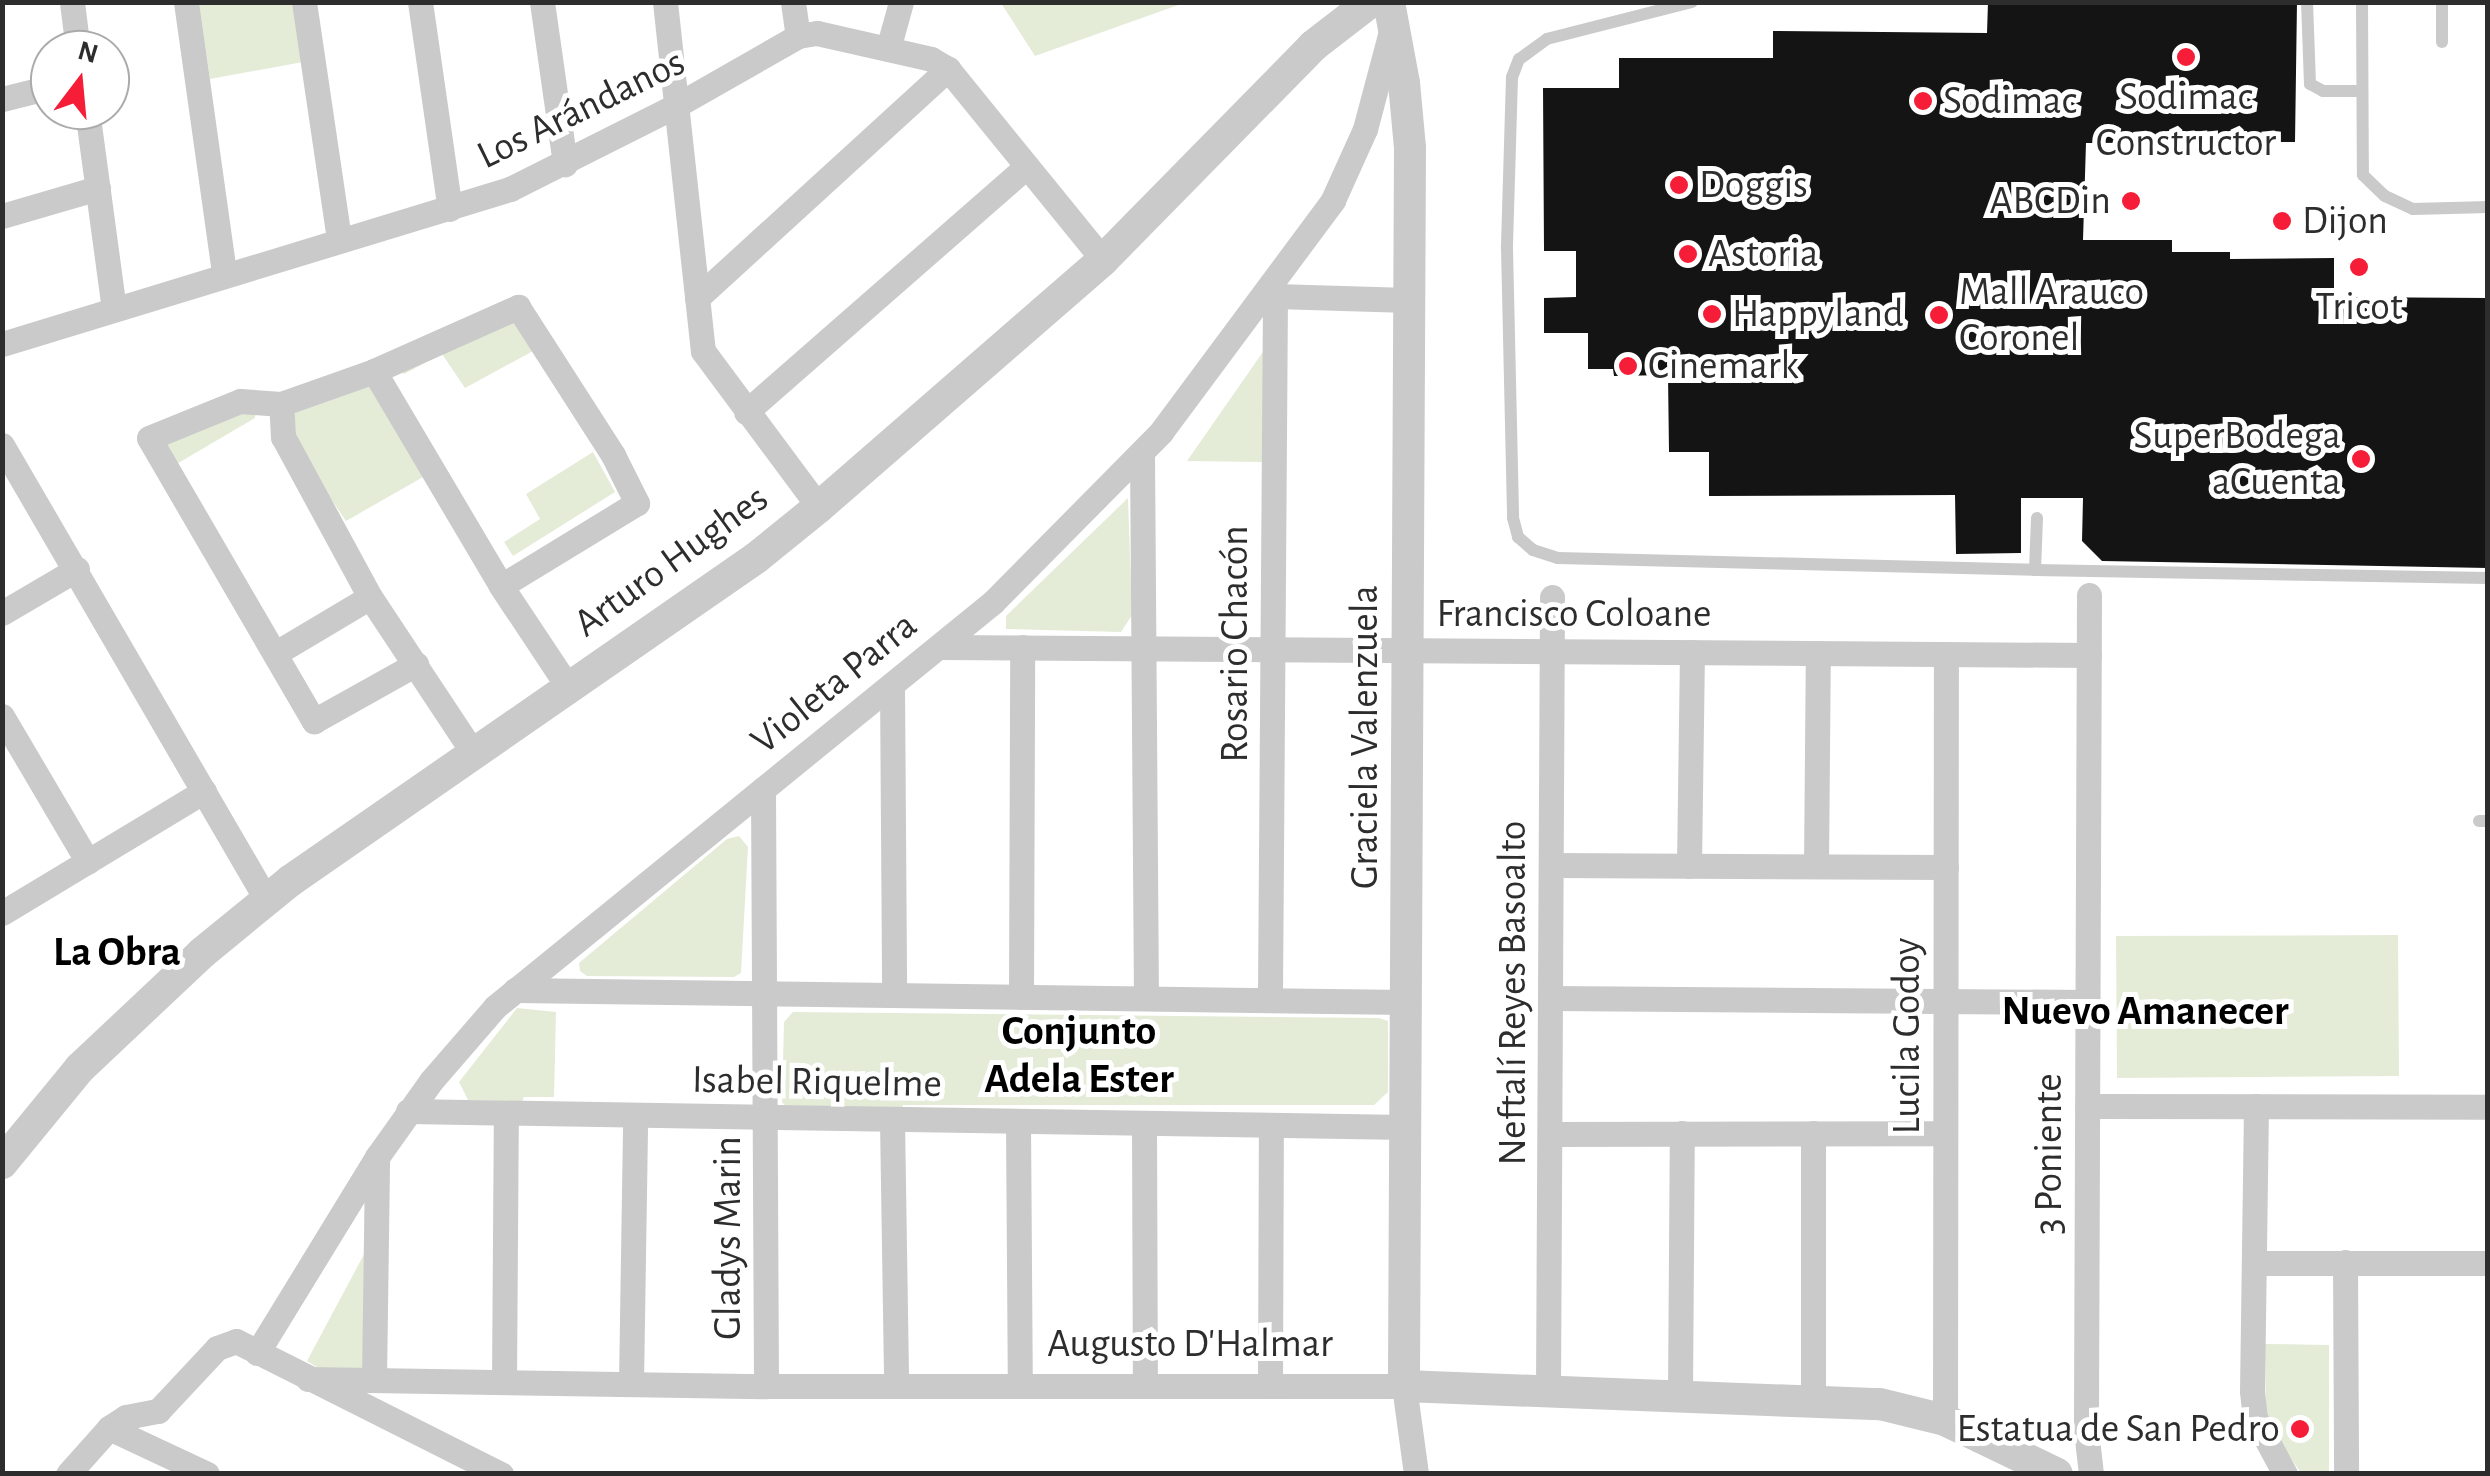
<!DOCTYPE html>
<html>
<head>
<meta charset="utf-8">
<style>
  body { margin:0 }
  #map { position:relative; width:2490px; height:1476px; overflow:hidden; background:#fff; font-family:"Alegreya Sans",sans-serif }
  div>[style] { position:absolute }
  [style*='--x'] { left:calc(var(--x)*1px); top:calc(var(--y)*1px); width:calc(var(--w)*1px); rotate:calc(var(--a)*1deg) }
  .green>* { inset:0; background:#e4ecd8 }
  .building>* { inset:0; background:#141414 }
  .service>* { height:12px; margin:-6px; padding:0 6px; transform-origin:6px; border-radius:6px; background:#cacaca }
  .minor>* { height:25px; margin:-12.5px; padding:0 12.5px; transform-origin:12.5px; border-radius:12.5px; background:#cacaca }
  .tertiary>* { height:32px; margin:-16px; padding:0 16px; transform-origin:16px; border-radius:16px; background:#cacaca }
  .dots>* { width:28px; height:28px; translate:-50% -50%; box-sizing:border-box; border:5px solid #fff; border-radius:50% }
  span { translate:-50% -50%; white-space:nowrap; text-align:center; line-height:1.15; -webkit-text-stroke:10px #fff; paint-order:stroke }
  .poi-label { font-size:40px; color:#2d2d2d }
  .left { translate:0 -50%; text-align:left }
  .right { translate:-100% -50%; text-align:right }
  .street-label { font-size:40px; color:#2d2d2d }
  .neighbourhood-label { font-size:42px; color:#000; font-weight:700 }
  .frame { position:absolute; inset:0; border:5px solid #2d2d2d; pointer-events:none }
  .north { position:absolute; left:30px; top:30px; width:100px; height:100px; box-sizing:border-box; background:#fff; border:2px solid #ababab; border-radius:50%; rotate:16deg; font-size:28px; font-weight:700; line-height:40px; text-align:center; color:#2d2d2d }
  .north::after { content:''; display:block; margin:auto; width:35px; height:45px; background:#f51d37; clip-path:polygon(50% 0,100% 100%,50% 72%,0 100%) }
</style>
</head>
<body>
<div id="map">
  <div class="green">
    <i style="clip-path:polygon(199px 3px,294px 3px,303px 62px,210px 79px)"></i>
    <i style="clip-path:polygon(1001px 3px,1184px 3px,1035px 56px)"></i>
    <i style="clip-path:polygon(514px 313px,535px 350px,465px 388px,442px 354px,404px 374px,386px 359px)"></i>
    <i style="clip-path:polygon(1265px 349px,1262px 462px,1187px 461px)"></i>
    <i style="clip-path:polygon(363px 381px,375px 390px,423px 477px,346px 521px,287px 435px,295px 402px)"></i>
    <i style="clip-path:polygon(256px 407px,255px 418px,168px 469px,153px 425px)"></i>
    <i style="clip-path:polygon(593px 452px,615px 492px,513px 556px,504px 542px,540px 519px,526px 494px)"></i>
    <i style="clip-path:polygon(1128px 498px,1132px 615px,1121px 632px,1006px 629px,1006px 616px)"></i>
    <i style="clip-path:polygon(739px 836px,748px 847px,741px 973px,734px 977px,587px 976px,580px 971px,579px 963px,727px 839px)"></i>
    <i style="clip-path:polygon(2398px 935px,2399px 1076px,2117px 1078px,2116px 936px)"></i>
    <i style="clip-path:polygon(517px 1008px,556px 1012px,554px 1097px,524px 1097px,522px 1102px,468px 1100px,459px 1082px)"></i>
    <i style="clip-path:polygon(793px 1012px,1379px 1018px,1388px 1021px,1388px 1092px,1374px 1105px,903px 1105px,901px 1113px,793px 1115px,782px 1102px,784px 1022px)"></i>
    <i style="clip-path:polygon(369px 1245px,365px 1374px,318px 1368px,307px 1361px)"></i>
    <i style="clip-path:polygon(2265px 1344px,2329px 1345px,2329px 1473px,2301px 1473px,2266px 1422px)"></i>
  </div>
  <div class="building">
    <i style="clip-path:polygon(1988px 2px,2297px 2px,2295px 142px,2086px 143px,2083px 240px,2172px 240px,2172px 252px,2230px 252px,2230px 259px,2334px 258px,2334px 297px,2488px 298px,2488px 568px,2102px 561px,2082px 541px,2083px 498px,2021px 498px,2021px 553px,1956px 554px,1955px 495px,1709px 496px,1709px 452px,1669px 452px,1668px 375px,1614px 376px,1613px 369px,1588px 369px,1588px 333px,1544px 333px,1544px 298px,1576px 297px,1576px 251px,1544px 251px,1543px 88px,1619px 88px,1619px 58px,1773px 58px,1773px 31px,1987px 33px)"></i>
  </div>
  <div class="service">
    <i style="--x:1692;--y:2;--w:150;--a:165.7"></i>
    <i style="--x:1547;--y:39;--w:34;--a:144"></i>
    <i style="--x:1519;--y:59;--w:19;--a:111"></i>
    <i style="--x:1512;--y:77;--w:171;--a:91.7"></i>
    <i style="--x:1507;--y:248;--w:270;--a:88.7"></i>
    <i style="--x:1513;--y:518;--w:20;--a:75"></i>
    <i style="--x:1518;--y:537;--w:20;--a:41"></i>
    <i style="--x:1533;--y:550;--w:26;--a:18"></i>
    <i style="--x:1558;--y:558;--w:477;--a:1.4"></i>
    <i style="--x:2307;--y:2;--w:82;--a:87.9"></i>
    <i style="--x:2310;--y:84;--w:15;--a:28"></i>
    <i style="--x:2323;--y:91;--w:37;--a:0"></i>
    <i style="--x:2362;--y:2;--w:173;--a:89.7"></i>
    <i style="--x:2363;--y:175;--w:30;--a:44"></i>
    <i style="--x:2385;--y:196;--w:31;--a:25"></i>
    <i style="--x:2413;--y:209;--w:75;--a:-1.5"></i>
    <i style="--x:2442;--y:42;--w:40;--a:-90"></i>
    <i style="--x:2037;--y:518;--w:52;--a:92.2"></i>
    <i style="--x:2035;--y:570;--w:453;--a:1"></i>
    <i style="--x:2479;--y:821;--w:9;--a:0"></i>
  </div>
  <div class="minor">
    <i style="--x:72;--y:2;--w:48;--a:82.9"></i>
    <i style="--x:186;--y:2;--w:275;--a:82"></i>
    <i style="--x:304;--y:2;--w:240;--a:81.6"></i>
    <i style="--x:420;--y:2;--w:209;--a:81.8"></i>
    <i style="--x:542;--y:2;--w:164;--a:81.9"></i>
    <i style="--x:665;--y:2;--w:351;--a:83.8"></i>
    <i style="--x:703;--y:351;--w:194;--a:53.4"></i>
    <i style="--x:793;--y:2;--w:34;--a:82"></i>
    <i style="--x:888;--y:49;--w:49;--a:-74.5"></i>
    <i style="--x:2;--y:99;--w:49;--a:-14"></i>
    <i style="--x:87;--y:110;--w:201;--a:82.3"></i>
    <i style="--x:2;--y:216;--w:100;--a:-16.3"></i>
    <i style="--x:1267;--y:292;--w:9;--a:27"></i>
    <i style="--x:1275;--y:296;--w:704;--a:90.41"></i>
    <i style="--x:1275;--y:296;--w:134;--a:1.7"></i>
    <i style="--x:697;--y:298;--w:340;--a:-42.4"></i>
    <i style="--x:2;--y:344;--w:531;--a:-16.97"></i>
    <i style="--x:510;--y:189;--w:189;--a:-26.7"></i>
    <i style="--x:679;--y:104;--w:137;--a:-29.7"></i>
    <i style="--x:798;--y:36;--w:19;--a:-9"></i>
    <i style="--x:817;--y:33;--w:117;--a:12.8"></i>
    <i style="--x:931;--y:59;--w:20;--a:30"></i>
    <i style="--x:948;--y:69;--w:246;--a:50.9"></i>
    <i style="--x:374;--y:371;--w:158;--a:-24"></i>
    <i style="--x:518;--y:307;--w:176;--a:57.3"></i>
    <i style="--x:613;--y:455;--w:54;--a:63.4"></i>
    <i style="--x:637;--y:503;--w:159;--a:148.6"></i>
    <i style="--x:281;--y:404;--w:41;--a:-175.8"></i>
    <i style="--x:240;--y:401;--w:98;--a:157.9"></i>
    <i style="--x:149;--y:438;--w:328;--a:59.8"></i>
    <i style="--x:314;--y:721;--w:117;--a:-29.2"></i>
    <i style="--x:746;--y:412;--w:373;--a:-41.2"></i>
    <i style="--x:2;--y:445;--w:525;--a:59.82"></i>
    <i style="--x:1142;--y:454;--w:544;--a:89.58"></i>
    <i style="--x:2089;--y:595;--w:835;--a:90.21"></i>
    <i style="--x:2086;--y:1430;--w:44;--a:83.5"></i>
    <i style="--x:2;--y:613;--w:87;--a:-30.4"></i>
    <i style="--x:940;--y:647;--w:1149;--a:0.4"></i>
    <i style="--x:276;--y:653;--w:109;--a:-30.8"></i>
    <i style="--x:892;--y:685;--w:310;--a:89.6"></i>
    <i style="--x:2;--y:716;--w:169;--a:59.5"></i>
    <i style="--x:474;--y:754;--w:188;--a:-123.5"></i>
    <i style="--x:370;--y:597;--w:182;--a:-118.5"></i>
    <i style="--x:283;--y:437;--w:33;--a:-93"></i>
    <i style="--x:281;--y:404;--w:99;--a:-19.5"></i>
    <i style="--x:374;--y:371;--w:250;--a:59.4"></i>
    <i style="--x:501;--y:586;--w:121;--a:56.4"></i>
    <i style="--x:763;--y:789;--w:597;--a:89.71"></i>
    <i style="--x:1551;--y:865;--w:395;--a:0.3"></i>
    <i style="--x:1689;--y:866;--w:214;--a:-89.2"></i>
    <i style="--x:1816;--y:866;--w:213;--a:-89.5"></i>
    <i style="--x:2;--y:913;--w:236;--a:-31.1"></i>
    <i style="--x:515;--y:990;--w:891;--a:0.77"></i>
    <i style="--x:1021;--y:997;--w:350;--a:-89.8"></i>
    <i style="--x:1550;--y:998;--w:538;--a:0.43"></i>
    <i style="--x:2087;--y:1106;--w:401;--a:0.1"></i>
    <i style="--x:2256;--y:1106;--w:285;--a:90.8"></i>
    <i style="--x:2252;--y:1391;--w:27;--a:84"></i>
    <i style="--x:2255;--y:1418;--w:64;--a:61.8"></i>
    <i style="--x:408;--y:1111;--w:997;--a:0.92"></i>
    <i style="--x:892;--y:1120;--w:266;--a:89.1"></i>
    <i style="--x:1018;--y:1122;--w:264;--a:89.6"></i>
    <i style="--x:1144;--y:1124;--w:262;--a:89.8"></i>
    <i style="--x:1813;--y:1133;--w:266;--a:90"></i>
    <i style="--x:1550;--y:1134;--w:393;--a:-0.1"></i>
    <i style="--x:2345;--y:1262;--w:212;--a:89.7"></i>
    <i style="--x:2254;--y:1263;--w:234;--a:0"></i>
    <i style="--x:257;--y:1353;--w:230;--a:-58.5"></i>
    <i style="--x:377;--y:1157;--w:93;--a:-54.6"></i>
    <i style="--x:431;--y:1081;--w:98;--a:-49.1"></i>
    <i style="--x:495;--y:1007;--w:642;--a:-39.12"></i>
    <i style="--x:993;--y:602;--w:239;--a:-45.3"></i>
    <i style="--x:1161;--y:432;--w:289;--a:-53.4"></i>
    <i style="--x:1333;--y:200;--w:78;--a:-65.7"></i>
    <i style="--x:1365;--y:129;--w:101;--a:-75.1"></i>
    <i style="--x:308;--y:1379;--w:458;--a:0.9"></i>
    <i style="--x:766;--y:1386;--w:638;--a:0"></i>
    <i style="--x:1404;--y:1386;--w:89;--a:82.2"></i>
    <i style="--x:374;--y:1380;--w:223;--a:-89.2"></i>
    <i style="--x:504;--y:1382;--w:268;--a:-89.6"></i>
    <i style="--x:631;--y:1384;--w:267;--a:-89.1"></i>
    <i style="--x:1270;--y:1386;--w:261;--a:-89.8"></i>
    <i style="--x:1548;--y:1391;--w:794;--a:-89.71"></i>
    <i style="--x:1680;--y:1395;--w:262;--a:-89.6"></i>
    <i style="--x:1945;--y:1420;--w:766;--a:-89.93"></i>
    <i style="--x:109;--y:1428;--w:108;--a:25.1"></i>
    <i style="--x:68;--y:1474;--w:62;--a:-48.3"></i>
    <i style="--x:109;--y:1428;--w:20;--a:-33"></i>
    <i style="--x:126;--y:1417;--w:33;--a:-11"></i>
    <i style="--x:158;--y:1411;--w:86;--a:-46.9"></i>
    <i style="--x:217;--y:1348;--w:20;--a:-20"></i>
    <i style="--x:236;--y:1341;--w:297;--a:26.7"></i>
  </div>
  <div class="tertiary">
    <i style="--x:1389;--y:2;--w:82;--a:79.5"></i>
    <i style="--x:1404;--y:83;--w:65;--a:84.7"></i>
    <i style="--x:1410;--y:148;--w:1238;--a:90.28"></i>
    <i style="--x:1404;--y:1386;--w:476;--a:2.2"></i>
    <i style="--x:1880;--y:1404;--w:67;--a:13.8"></i>
    <i style="--x:1945;--y:1420;--w:124;--a:25.7"></i>
    <i style="--x:2;--y:1163;--w:123;--a:-50.6"></i>
    <i style="--x:80;--y:1068;--w:168;--a:-43.3"></i>
    <i style="--x:202;--y:953;--w:114;--a:-39.3"></i>
    <i style="--x:290;--y:881;--w:567;--a:-34.73"></i>
    <i style="--x:756;--y:558;--w:81;--a:-39"></i>
    <i style="--x:819;--y:507;--w:376;--a:-41"></i>
    <i style="--x:1103;--y:260;--w:300;--a:-45.5"></i>
    <i style="--x:1313;--y:46;--w:72;--a:-37.7"></i>
  </div>
  <div class="dots">
    <i style="left:2186px;top:57px;background:#f51d37"></i>
    <i style="left:1923px;top:101px;background:#f51d37"></i>
    <i style="left:1679px;top:185px;background:#f51d37"></i>
    <i style="left:2131px;top:201px;background:#f51d37"></i>
    <i style="left:2282px;top:221px;background:#f51d37"></i>
    <i style="left:1688px;top:254px;background:#f51d37"></i>
    <i style="left:2359px;top:267px;background:#f51d37"></i>
    <i style="left:1712px;top:314px;background:#f51d37"></i>
    <i style="left:1939px;top:315px;background:#f51d37"></i>
    <i style="left:1628px;top:366px;background:#f51d37"></i>
    <i style="left:2361px;top:459px;background:#f51d37"></i>
    <i style="left:2300px;top:1429px;background:#f51d37"></i>
  </div>
  <div class="poi-label">
    <span style="left:2186px;top:120px">Sodimac<br>Constructor</span>
    <span class="left" style="left:1943px;top:101px">Sodimac</span>
    <span class="left" style="left:1699px;top:185px">Doggis</span>
    <span class="right" style="left:2111px;top:201px">ABCDin</span>
    <span class="left" style="left:2302px;top:221px">Dijon</span>
    <span class="left" style="left:1708px;top:254px">Astoria</span>
    <span class="left" style="left:1959px;top:315px">Mall Arauco<br>Coronel</span>
    <span style="left:2359px;top:307px">Tricot</span>
    <span class="left" style="left:1732px;top:314px">Happyland</span>
    <span class="left" style="left:1648px;top:366px">Cinemark</span>
    <span class="right" style="left:2341px;top:459px">SuperBodega<br>aCuenta</span>
    <span class="right" style="left:2280px;top:1429px">Estatua de San Pedro</span>
  </div>
  <div class="street-label">
    <span style="left:581px;top:109px;rotate:-26deg">Los Arándanos</span>
    <span style="left:671px;top:561px;rotate:-36deg">Arturo Hughes</span>
    <span style="left:1574px;top:614px">Francisco Coloane</span>
    <span style="left:1235px;top:644px;rotate:-90deg">Rosario Chacón</span>
    <span style="left:834px;top:683px;rotate:-39deg">Violeta Parra</span>
    <span style="left:1365px;top:737px;rotate:-90deg">Graciela Valenzuela</span>
    <span style="left:1513px;top:993px;rotate:-90deg">Neftalí Reyes Basoalto</span>
    <span style="left:1907px;top:1036px;rotate:-90deg">Lucila Godoy</span>
    <span style="left:817px;top:1082px;rotate:1deg">Isabel Riquelme</span>
    <span style="left:2049px;top:1154px;rotate:-90deg">3 Poniente</span>
    <span style="left:728px;top:1238px;rotate:-90deg">Gladys Marin</span>
    <span style="left:1190px;top:1344px">Augusto D'Halmar</span>
  </div>
  <div class="neighbourhood-label">
    <span style="left:117px;top:952px">La Obra</span>
    <span style="left:2145px;top:1011px">Nuevo Amanecer</span>
    <span style="left:1079px;top:1055px">Conjunto<br>Adela Ester</span>
  </div>
  <div class="frame"></div>
  <div class="north">N</div>
</div>
</body>
</html>
